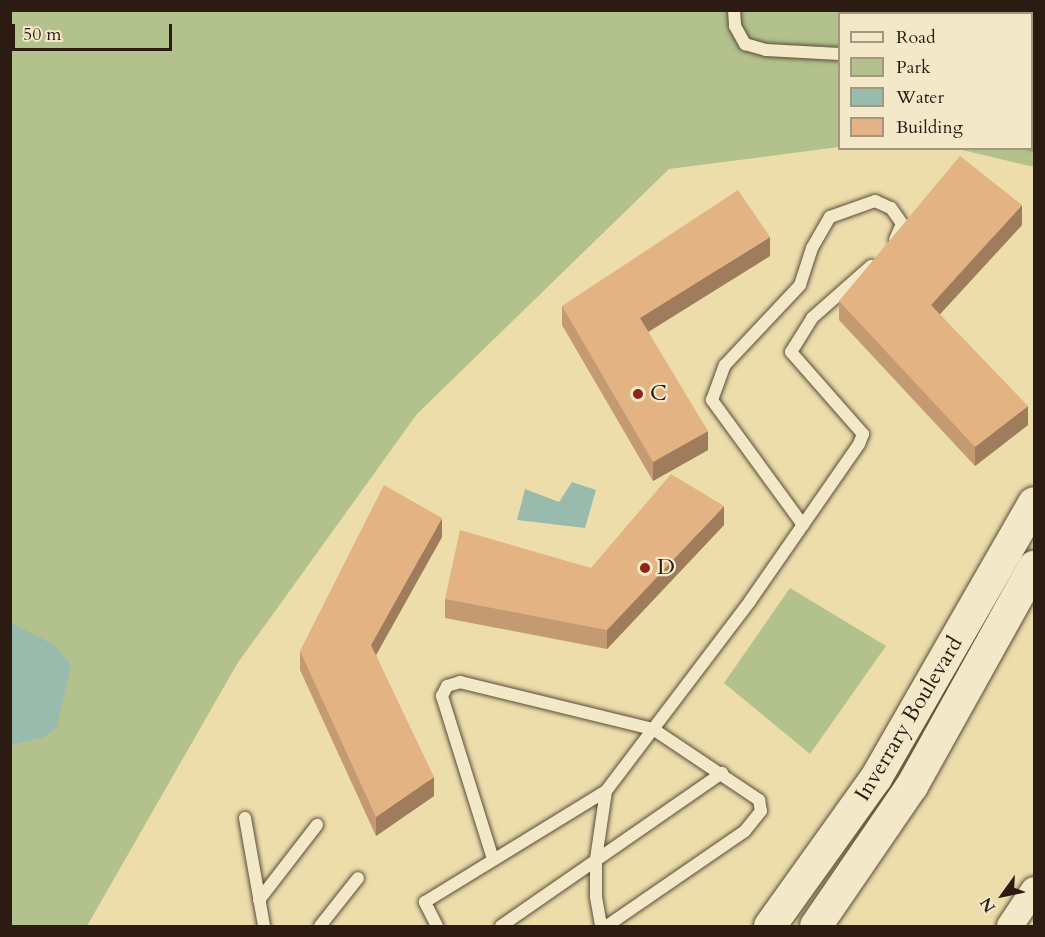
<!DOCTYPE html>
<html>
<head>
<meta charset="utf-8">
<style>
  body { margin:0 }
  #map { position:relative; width:1045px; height:937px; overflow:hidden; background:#ecddab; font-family:Cardo,serif }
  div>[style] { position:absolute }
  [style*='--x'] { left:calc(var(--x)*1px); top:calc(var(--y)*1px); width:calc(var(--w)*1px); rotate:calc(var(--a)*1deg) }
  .green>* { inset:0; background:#b3c28c }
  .water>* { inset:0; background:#99bbae }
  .roads { filter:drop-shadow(0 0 2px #5b4c39) drop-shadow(0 0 2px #5b4c39) }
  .service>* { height:12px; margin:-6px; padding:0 6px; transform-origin:6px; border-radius:6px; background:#f3e9c8 }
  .minor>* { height:26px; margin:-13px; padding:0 13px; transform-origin:13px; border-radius:13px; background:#f3e9c8 }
  .tertiary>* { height:32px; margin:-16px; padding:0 16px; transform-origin:16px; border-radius:16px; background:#f3e9c8 }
  .wall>* { inset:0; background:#c39a72 }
  .shaded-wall>* { inset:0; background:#9f7d5c }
  .building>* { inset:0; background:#e3b384 }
  .dots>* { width:16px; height:16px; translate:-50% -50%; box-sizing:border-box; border:3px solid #f3e9c8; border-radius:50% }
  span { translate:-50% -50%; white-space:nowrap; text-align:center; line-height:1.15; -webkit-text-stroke:4.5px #f3e9c8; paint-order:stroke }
  .poi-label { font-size:22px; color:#2b1b13 }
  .left { translate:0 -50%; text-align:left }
  .street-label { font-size:22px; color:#2b1b13 }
  .frame { position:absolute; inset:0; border:12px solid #2b1b13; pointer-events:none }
  .legend { position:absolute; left:838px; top:12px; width:195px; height:138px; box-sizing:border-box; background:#f3e9c8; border:2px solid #a39780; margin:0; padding:8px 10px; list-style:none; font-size:18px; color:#2b1b13 }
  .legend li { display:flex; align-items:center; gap:12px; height:30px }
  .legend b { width:30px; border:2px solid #a39780 }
  .north { position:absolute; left:973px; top:865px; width:60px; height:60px; -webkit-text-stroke:4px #f3e9c8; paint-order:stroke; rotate:237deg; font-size:16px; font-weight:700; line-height:24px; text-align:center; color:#2b1b13 }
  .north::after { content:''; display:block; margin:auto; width:21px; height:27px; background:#2b1b13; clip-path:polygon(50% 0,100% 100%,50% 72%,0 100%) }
  .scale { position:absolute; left:12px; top:24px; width:160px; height:27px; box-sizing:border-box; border:3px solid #2b1b13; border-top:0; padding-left:8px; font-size:18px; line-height:21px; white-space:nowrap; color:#2b1b13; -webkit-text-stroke:4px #f3e9c8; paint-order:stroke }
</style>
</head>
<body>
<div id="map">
  <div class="green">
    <i style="clip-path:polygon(10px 11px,1034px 11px,1034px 167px,958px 149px,1032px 148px,1032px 14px,840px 14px,839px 147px,669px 169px,417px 414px,237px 664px,87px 926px,11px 926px)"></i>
    <i style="clip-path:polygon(790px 588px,886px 646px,810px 754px,724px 683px)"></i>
  </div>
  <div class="water">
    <i style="clip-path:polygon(572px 482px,596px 490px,585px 528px,517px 520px,525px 489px,559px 502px)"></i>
    <i style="clip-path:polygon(11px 623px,56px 646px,71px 665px,57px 727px,44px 737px,15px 744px,10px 742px)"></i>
  </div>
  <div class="roads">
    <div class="service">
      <i style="--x:734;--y:10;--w:16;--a:86"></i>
      <i style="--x:735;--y:26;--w:21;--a:61"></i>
      <i style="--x:745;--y:44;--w:22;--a:16"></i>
      <i style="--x:766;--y:50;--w:74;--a:3.1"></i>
      <i style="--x:998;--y:10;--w:5;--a:53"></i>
      <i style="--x:928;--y:14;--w:4;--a:-90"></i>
      <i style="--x:1032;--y:49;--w:4;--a:63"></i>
      <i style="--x:1032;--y:78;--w:2;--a:27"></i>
      <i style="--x:1032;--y:142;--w:2;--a:0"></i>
      <i style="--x:803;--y:525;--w:155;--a:-126.1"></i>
      <i style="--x:712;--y:400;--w:37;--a:-70"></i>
      <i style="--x:725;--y:365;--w:110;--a:-46.8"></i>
      <i style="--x:800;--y:285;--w:39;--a:-72"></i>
      <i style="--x:812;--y:248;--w:36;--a:-60"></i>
      <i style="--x:830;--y:217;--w:48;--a:-19.6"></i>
      <i style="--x:875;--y:201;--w:17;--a:24"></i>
      <i style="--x:891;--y:208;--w:19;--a:55"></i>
      <i style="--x:902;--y:224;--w:17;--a:114"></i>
      <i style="--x:606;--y:791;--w:238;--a:-52.8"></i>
      <i style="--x:750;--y:601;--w:191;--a:-55.2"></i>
      <i style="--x:859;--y:444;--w:11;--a:-68"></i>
      <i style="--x:863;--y:434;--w:109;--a:-131.3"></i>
      <i style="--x:791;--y:352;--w:40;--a:-58"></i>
      <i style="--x:812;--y:318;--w:79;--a:-41.4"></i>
      <i style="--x:245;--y:818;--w:110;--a:80"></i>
      <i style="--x:493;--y:859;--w:171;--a:-107.4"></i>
      <i style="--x:442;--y:696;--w:11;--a:-63"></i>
      <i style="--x:447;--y:686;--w:14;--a:-17"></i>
      <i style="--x:460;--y:682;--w:199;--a:13.7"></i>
      <i style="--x:653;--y:729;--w:128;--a:33.8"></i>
      <i style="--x:759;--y:800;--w:11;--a:80"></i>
      <i style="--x:761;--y:811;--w:26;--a:129"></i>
      <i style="--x:745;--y:831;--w:168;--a:145.5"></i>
      <i style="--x:259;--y:900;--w:95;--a:-52.3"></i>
      <i style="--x:320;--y:926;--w:61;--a:-51.6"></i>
      <i style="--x:437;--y:926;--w:27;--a:-117"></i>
      <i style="--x:425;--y:902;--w:212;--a:-31.5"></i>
      <i style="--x:606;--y:791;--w:69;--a:98.4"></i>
      <i style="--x:596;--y:859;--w:38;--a:90"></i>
      <i style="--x:596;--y:897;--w:29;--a:80"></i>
      <i style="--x:501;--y:926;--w:269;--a:-34.7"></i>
    </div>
    <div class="minor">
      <i style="--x:1010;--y:926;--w:43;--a:-56.3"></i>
    </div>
    <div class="tertiary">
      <i style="--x:770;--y:926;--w:182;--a:-54.4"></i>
      <i style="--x:876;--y:778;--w:317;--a:-60.1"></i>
      <i style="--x:816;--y:926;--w:170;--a:-55.6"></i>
      <i style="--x:912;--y:786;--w:251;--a:-60.9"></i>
    </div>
  </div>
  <div class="wall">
    <i style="clip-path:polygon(1022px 225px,940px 314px,1028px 425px,975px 466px,839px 320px,839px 301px)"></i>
    <i style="clip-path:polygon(770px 256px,648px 332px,708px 450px,653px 481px,562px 325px,562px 306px)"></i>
    <i style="clip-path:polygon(724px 525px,607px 649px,445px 618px,445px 599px,591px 568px)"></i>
    <i style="clip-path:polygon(442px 537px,376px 655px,434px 796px,376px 836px,300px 670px,300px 651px)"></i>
  </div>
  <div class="shaded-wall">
    <i style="clip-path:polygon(1022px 205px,1022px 225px,931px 324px,931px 305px)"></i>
    <i style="clip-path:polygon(770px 237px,770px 256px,640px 337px,640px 318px)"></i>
    <i style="clip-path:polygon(1028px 406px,1028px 425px,975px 466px,975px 447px)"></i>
    <i style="clip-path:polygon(708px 431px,708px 450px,653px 481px,653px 462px)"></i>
    <i style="clip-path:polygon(724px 506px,724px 525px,607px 649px,607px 630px)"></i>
    <i style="clip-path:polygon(442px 518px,442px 537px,371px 664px,371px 645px)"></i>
    <i style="clip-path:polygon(434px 777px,434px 796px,376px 836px,376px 817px)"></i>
  </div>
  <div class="building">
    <i style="clip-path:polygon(960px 156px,1022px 205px,931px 305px,1028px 406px,975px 447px,839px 301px)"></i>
    <i style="clip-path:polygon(738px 190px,770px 237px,640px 318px,708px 431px,653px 462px,562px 306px)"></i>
    <i style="clip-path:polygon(671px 474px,724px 506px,607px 630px,445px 599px,460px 530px,591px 568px)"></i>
    <i style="clip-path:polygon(384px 485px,442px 518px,371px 645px,434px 777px,376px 817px,300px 651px)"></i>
  </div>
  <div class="dots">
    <i style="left:638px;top:394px;background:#8f2418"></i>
    <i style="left:645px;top:568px;background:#8f2418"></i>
  </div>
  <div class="poi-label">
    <span class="left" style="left:650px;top:394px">C</span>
    <span class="left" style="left:657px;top:568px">D</span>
  </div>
  <div class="street-label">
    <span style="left:909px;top:719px;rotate:-59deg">Inverrary Boulevard</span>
  </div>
  <div class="frame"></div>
  <ul class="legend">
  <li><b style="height:8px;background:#f3e9c8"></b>Road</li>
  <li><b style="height:16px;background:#b3c28c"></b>Park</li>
  <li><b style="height:16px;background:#99bbae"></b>Water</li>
  <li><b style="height:16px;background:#e3b384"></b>Building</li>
  </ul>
  <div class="north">N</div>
  <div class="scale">50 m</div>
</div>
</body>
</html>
